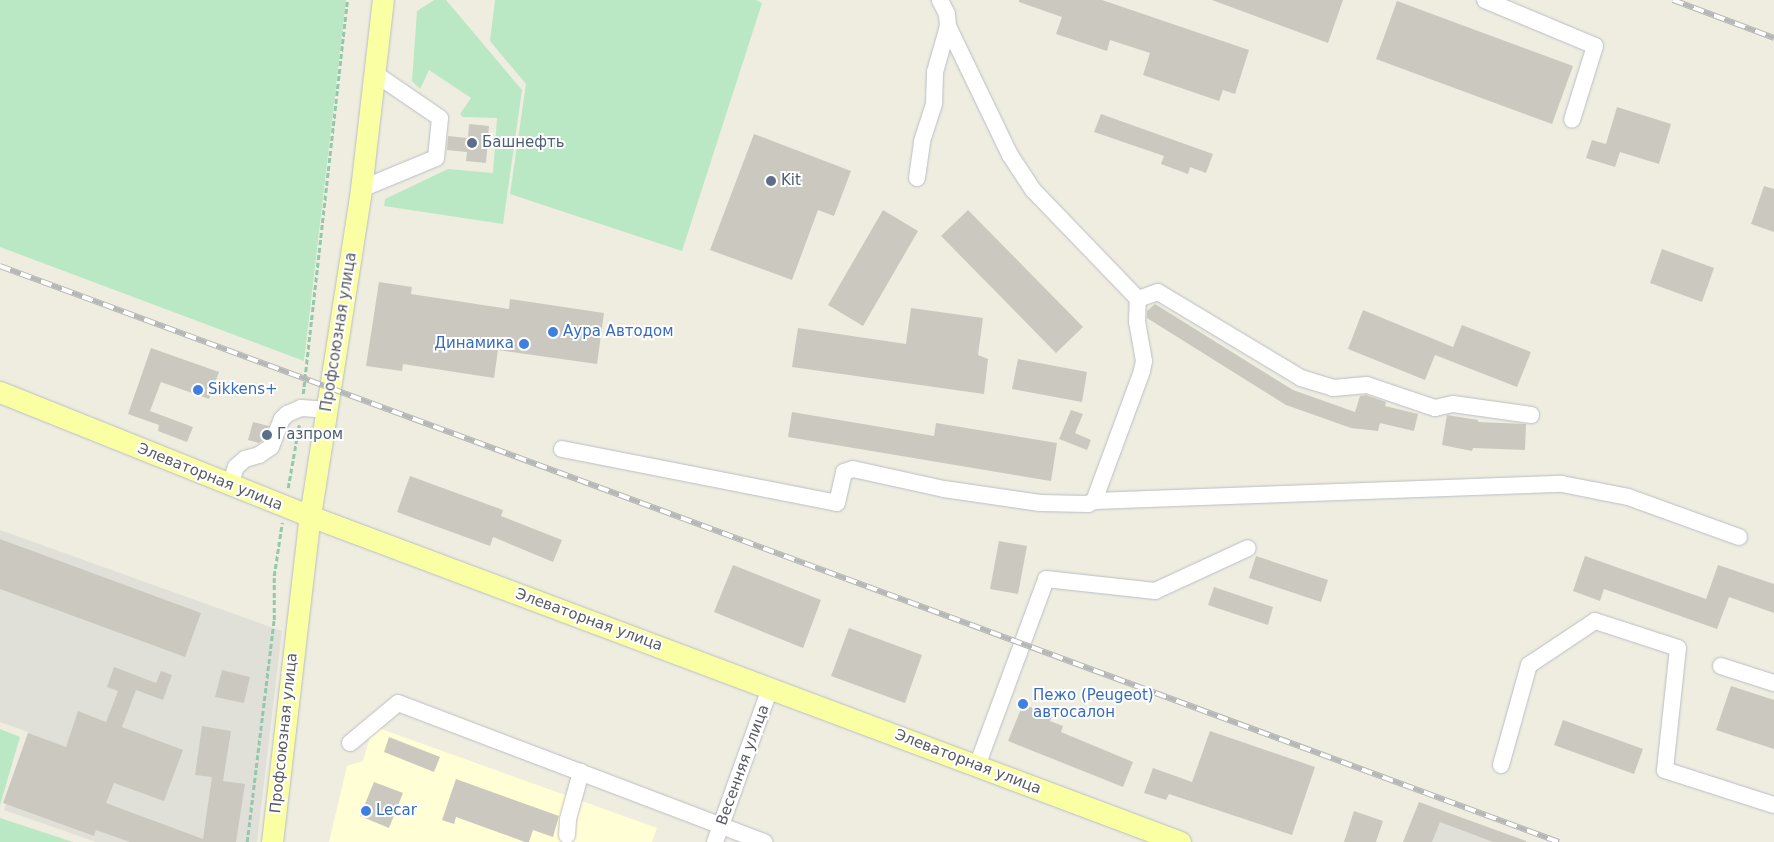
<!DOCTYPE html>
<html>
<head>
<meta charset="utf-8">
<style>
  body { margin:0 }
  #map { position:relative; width:1774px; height:842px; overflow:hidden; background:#eeede0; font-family:"DejaVu Sans",sans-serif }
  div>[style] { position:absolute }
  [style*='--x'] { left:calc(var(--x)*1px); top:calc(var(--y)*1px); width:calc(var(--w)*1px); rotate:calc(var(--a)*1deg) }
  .commercial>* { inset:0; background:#fffed4 }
  .industrial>* { inset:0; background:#e1e0d8 }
  .green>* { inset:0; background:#bae8c4 }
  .building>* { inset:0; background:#cbc9bf }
  .path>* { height:2.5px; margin-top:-1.25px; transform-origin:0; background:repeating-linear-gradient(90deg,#93c8ad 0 5px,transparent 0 7.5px) }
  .roads { filter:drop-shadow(0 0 1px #bbbdc3) drop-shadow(0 0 1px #bbbdc3) }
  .minor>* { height:16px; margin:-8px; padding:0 8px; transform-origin:8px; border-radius:8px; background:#fff }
  .major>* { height:21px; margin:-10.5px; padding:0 10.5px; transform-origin:10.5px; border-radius:10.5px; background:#fbffa4 }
  .rail>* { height:5.5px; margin-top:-2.75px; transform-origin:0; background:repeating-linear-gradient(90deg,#fff 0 11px,#b6b7b7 0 22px); box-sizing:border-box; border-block:1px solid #b6b7b7 }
  .dots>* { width:14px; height:14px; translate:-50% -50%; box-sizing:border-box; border:2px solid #fff; border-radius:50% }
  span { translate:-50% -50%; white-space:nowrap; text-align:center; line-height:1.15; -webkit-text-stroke:4px #fff; paint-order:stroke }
  .service-label { font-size:15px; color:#4e5e75 }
  .left { translate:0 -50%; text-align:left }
  .street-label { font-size:15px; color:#595b63 }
  .shop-label { font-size:15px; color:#366cbe }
  .right { translate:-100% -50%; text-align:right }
</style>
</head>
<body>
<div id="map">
  <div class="commercial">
    <i style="clip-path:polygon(373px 726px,657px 828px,652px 842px,329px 842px,347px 766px,363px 761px)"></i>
  </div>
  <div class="industrial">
    <i style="clip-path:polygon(0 530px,282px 631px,257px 842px,96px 842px,4px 810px,28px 732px,0 722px)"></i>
    <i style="clip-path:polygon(1419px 802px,1444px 812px,1529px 842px,1403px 842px)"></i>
  </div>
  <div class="green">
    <i style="clip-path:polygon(0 0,346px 0,304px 361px,0 247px)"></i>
    <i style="clip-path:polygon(434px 0,446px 0,522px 90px,503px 224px,384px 206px,385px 199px,448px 169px,493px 173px,497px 118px,463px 117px,460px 114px,471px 98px,429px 70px,420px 89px,412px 81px,417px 11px)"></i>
    <i style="clip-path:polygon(495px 0,756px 0,762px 3px,682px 251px,510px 194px,526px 84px,490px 41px)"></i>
    <i style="clip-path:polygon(0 729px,20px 737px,0 805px)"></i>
    <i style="clip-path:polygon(0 818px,73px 842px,0 842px)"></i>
  </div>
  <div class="building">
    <i style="clip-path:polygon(1019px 0,1102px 0,1249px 50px,1235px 94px,1223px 90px,1219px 101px,1143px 75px,1150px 53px,1110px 40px,1107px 51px,1056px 34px,1062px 17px,1019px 2px)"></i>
    <i style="clip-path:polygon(1212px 0,1343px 0,1328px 43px)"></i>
    <i style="clip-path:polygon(1397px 1px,1573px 66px,1552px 124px,1376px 59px)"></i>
    <i style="clip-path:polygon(1617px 107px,1671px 124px,1659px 164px,1620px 152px,1615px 167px,1586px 158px,1592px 140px,1606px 144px)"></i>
    <i style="clip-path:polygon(1101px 114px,1213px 154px,1206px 173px,1190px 167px,1188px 174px,1161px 164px,1164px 156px,1094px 132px)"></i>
    <i style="clip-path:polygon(469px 124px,489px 126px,486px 163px,466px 161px,467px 152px,447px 150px,448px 136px,468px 138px)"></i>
    <i style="clip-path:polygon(754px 134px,851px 171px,834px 216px,818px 210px,792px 280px,710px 250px)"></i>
    <i style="clip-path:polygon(1764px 186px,1774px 189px,1774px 232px,1751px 224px)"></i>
    <i style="clip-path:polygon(883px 210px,918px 231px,863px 326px,828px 305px)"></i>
    <i style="clip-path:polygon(968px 210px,1083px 327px,1056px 353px,941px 236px)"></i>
    <i style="clip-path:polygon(1662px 249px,1714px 268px,1702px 302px,1650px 283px)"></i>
    <i style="clip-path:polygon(379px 282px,412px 287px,411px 294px,509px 309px,510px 299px,604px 313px,597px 364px,498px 350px,494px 378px,403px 364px,402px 371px,366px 366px)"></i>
    <i style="clip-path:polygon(1155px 304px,1293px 390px,1355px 412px,1360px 396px,1366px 395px,1386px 402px,1385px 406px,1418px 414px,1414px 431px,1380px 423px,1378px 431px,1351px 428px,1286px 405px,1147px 318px,1147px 311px)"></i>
    <i style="clip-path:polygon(911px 308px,983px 318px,978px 355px,988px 359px,984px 394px,792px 367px,798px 328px,906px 344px)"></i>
    <i style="clip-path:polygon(1363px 310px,1453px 347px,1462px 325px,1531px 352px,1517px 387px,1435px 355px,1425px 380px,1348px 349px)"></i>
    <i style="clip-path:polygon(151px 348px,219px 372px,209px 399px,161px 382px,150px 411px,193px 427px,187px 442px,158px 431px,159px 425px,128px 414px)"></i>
    <i style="clip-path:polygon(1018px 359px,1087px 372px,1082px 402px,1012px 389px)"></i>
    <i style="clip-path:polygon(1071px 410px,1083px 414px,1075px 433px,1091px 440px,1087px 450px,1059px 439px)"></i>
    <i style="clip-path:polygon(792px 412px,934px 436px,936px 423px,1057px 443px,1051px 481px,788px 437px)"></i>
    <i style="clip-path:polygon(1447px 415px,1478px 420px,1478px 422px,1526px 424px,1525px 450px,1473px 448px,1472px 451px,1442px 445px)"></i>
    <i style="clip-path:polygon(253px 422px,269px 426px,263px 440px,259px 443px,248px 440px)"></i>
    <i style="clip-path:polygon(410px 476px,503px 510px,501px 516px,562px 540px,553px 562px,493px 537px,490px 546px,397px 512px)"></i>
    <i style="clip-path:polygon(0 539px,201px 613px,185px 657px,0 589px)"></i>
    <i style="clip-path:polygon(999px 541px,1027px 546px,1018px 594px,990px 589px)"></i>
    <i style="clip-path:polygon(1256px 556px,1328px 580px,1321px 602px,1249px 578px)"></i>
    <i style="clip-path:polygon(1585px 556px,1706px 599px,1718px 565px,1774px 584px,1774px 613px,1729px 597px,1717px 629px,1604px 589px,1600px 601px,1573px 591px)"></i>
    <i style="clip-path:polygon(733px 565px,821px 600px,803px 648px,714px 612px)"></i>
    <i style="clip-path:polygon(1214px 587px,1273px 607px,1268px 625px,1208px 605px)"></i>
    <i style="clip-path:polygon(849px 628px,922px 655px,905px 703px,831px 676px)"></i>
    <i style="clip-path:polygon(114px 667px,156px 683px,161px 671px,172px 675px,163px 700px,136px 690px,122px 727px,183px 750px,164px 801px,114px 783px,106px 803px,203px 839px,212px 777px,195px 775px,202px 726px,231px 731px,223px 781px,245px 784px,236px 842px,130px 842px,96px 830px,94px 836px,3px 803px,28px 733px,66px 747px,78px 711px,106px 722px,118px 691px,107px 687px)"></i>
    <i style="clip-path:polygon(222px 670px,250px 677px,244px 703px,215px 697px)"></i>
    <i style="clip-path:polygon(1731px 686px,1774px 700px,1774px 749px,1716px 730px)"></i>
    <i style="clip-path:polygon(1023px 704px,1052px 716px,1050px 721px,1063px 726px,1061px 732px,1133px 762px,1123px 787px,1008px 741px)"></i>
    <i style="clip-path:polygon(1563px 720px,1643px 749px,1634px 774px,1554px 745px)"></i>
    <i style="clip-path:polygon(1210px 731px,1315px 767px,1292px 835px,1169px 794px,1166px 800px,1144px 793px,1153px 768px,1192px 782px)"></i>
    <i style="clip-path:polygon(389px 737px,440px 757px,434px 772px,384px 752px)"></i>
    <i style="clip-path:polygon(456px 779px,559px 816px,553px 837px,533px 830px,529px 842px,525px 842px,456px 817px,454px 824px,442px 820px)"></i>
    <i style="clip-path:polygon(374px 782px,403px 793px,389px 828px,360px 816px)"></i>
    <i style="clip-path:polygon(1419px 802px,1526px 841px,1526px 842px,1493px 842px,1440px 822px,1432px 842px,1403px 842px)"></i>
    <i style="clip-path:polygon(1354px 811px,1383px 821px,1376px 842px,1344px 842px)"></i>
  </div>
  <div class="path">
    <i style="--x:303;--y:394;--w:396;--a:-83.6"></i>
    <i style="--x:288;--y:488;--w:64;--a:-80.1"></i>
    <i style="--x:247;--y:842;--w:224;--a:-83.1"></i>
    <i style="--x:274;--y:620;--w:44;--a:-90"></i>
    <i style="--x:274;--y:576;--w:54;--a:-81.4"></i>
  </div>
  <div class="roads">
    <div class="minor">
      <i style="--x:1485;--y:0;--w:119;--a:22.7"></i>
      <i style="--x:1595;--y:46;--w:77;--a:107.3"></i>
      <i style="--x:917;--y:178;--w:37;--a:-82"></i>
      <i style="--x:922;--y:141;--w:40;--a:-72"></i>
      <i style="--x:934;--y:103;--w:31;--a:-88"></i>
      <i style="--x:935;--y:72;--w:48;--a:-74.2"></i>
      <i style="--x:948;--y:26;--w:12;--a:-95"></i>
      <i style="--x:947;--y:14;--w:16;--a:-117"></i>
      <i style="--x:361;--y:189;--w:81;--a:-22.5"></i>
      <i style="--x:436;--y:158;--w:40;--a:-84.3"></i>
      <i style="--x:440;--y:118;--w:80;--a:-145.7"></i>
      <i style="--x:1138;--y:299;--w:21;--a:-19"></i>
      <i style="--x:1158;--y:292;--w:167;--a:31"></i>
      <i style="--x:1301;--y:378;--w:34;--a:17"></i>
      <i style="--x:1333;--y:388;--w:34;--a:-5"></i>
      <i style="--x:1367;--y:385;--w:72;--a:18.7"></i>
      <i style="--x:1435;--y:408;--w:18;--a:-13"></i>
      <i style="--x:1453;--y:404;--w:79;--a:8"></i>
      <i style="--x:562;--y:449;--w:280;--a:11.1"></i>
      <i style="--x:837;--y:503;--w:32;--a:-77"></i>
      <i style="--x:844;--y:472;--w:9;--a:-18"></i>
      <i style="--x:853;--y:469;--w:93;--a:12.4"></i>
      <i style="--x:944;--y:489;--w:97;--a:8.3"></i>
      <i style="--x:1040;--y:503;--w:48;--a:1.2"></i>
      <i style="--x:1088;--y:504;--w:7;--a:-27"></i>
      <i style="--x:1094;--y:501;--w:139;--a:-69.7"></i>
      <i style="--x:1142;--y:371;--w:10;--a:-79"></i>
      <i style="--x:1144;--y:361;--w:40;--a:-100"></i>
      <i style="--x:1137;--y:322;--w:23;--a:-88"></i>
      <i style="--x:1138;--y:299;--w:151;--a:-133.9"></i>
      <i style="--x:1033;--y:190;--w:42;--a:-123.3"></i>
      <i style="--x:1010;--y:155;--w:143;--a:-115.7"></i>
      <i style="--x:230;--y:485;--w:19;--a:-72"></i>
      <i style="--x:236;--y:467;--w:12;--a:-42"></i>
      <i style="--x:245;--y:459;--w:15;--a:-16"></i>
      <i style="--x:259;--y:455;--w:14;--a:-34"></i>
      <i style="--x:271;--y:447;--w:30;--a:-69"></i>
      <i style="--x:282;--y:419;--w:7;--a:-45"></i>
      <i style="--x:287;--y:414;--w:15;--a:-23"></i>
      <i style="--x:301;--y:408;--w:26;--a:4"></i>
      <i style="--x:1094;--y:501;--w:468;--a:-2.1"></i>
      <i style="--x:1562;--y:484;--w:67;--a:11.1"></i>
      <i style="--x:1628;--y:497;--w:118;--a:19.8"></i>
      <i style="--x:1721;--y:666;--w:56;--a:17.8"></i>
      <i style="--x:350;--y:743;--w:62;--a:-39.8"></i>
      <i style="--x:398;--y:703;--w:392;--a:20.8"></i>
      <i style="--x:1501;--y:765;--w:104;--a:-74.4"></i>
      <i style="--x:1529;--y:665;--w:79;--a:-33.7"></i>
      <i style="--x:1595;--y:621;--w:87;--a:18"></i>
      <i style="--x:1678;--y:648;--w:123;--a:96.1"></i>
      <i style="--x:1665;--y:770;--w:114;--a:17.8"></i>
      <i style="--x:977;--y:766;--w:199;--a:-69.7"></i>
      <i style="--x:1046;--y:579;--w:110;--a:6.3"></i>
      <i style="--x:1155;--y:591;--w:102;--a:-24.8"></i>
      <i style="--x:567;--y:835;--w:16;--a:-86"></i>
      <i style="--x:568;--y:819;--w:49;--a:-74.5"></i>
      <i style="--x:715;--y:842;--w:164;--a:-70.3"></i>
    </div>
    <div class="major">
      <i style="--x:0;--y:392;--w:334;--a:21.8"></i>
      <i style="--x:310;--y:516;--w:929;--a:20.54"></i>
      <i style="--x:272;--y:842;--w:328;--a:-83.4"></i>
      <i style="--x:310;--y:516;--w:331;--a:-81.1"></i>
      <i style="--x:361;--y:189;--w:190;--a:-83.4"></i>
    </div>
  </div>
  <div class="rail">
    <i style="--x:1673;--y:0;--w:108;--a:20.6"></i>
    <i style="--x:0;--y:266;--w:1662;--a:20.28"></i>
  </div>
  <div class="dots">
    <i style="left:472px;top:143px;background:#5c6f8a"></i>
    <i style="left:771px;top:181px;background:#5c6f8a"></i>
    <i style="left:553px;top:332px;background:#3f7fe0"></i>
    <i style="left:524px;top:344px;background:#3f7fe0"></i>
    <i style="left:198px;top:390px;background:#3f7fe0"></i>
    <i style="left:267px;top:435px;background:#5c6f8a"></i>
    <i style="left:1023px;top:704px;background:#3f7fe0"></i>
    <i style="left:366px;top:811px;background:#3f7fe0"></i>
  </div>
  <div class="service-label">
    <span class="left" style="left:482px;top:143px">Башнефть</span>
    <span class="left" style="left:781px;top:181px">Kit</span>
    <span class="left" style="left:277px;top:435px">Газпром</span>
  </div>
  <div class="street-label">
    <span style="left:339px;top:332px;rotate:-81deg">Профсоюзная улица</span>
    <span style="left:210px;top:477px;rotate:22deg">Элеваторная улица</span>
    <span style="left:589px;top:620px;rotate:20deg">Элеваторная улица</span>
    <span style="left:284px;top:733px;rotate:-84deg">Профсоюзная улица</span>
    <span style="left:968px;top:762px;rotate:21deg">Элеваторная улица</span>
    <span style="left:743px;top:765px;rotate:-70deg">Весенняя улица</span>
  </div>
  <div class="shop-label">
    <span class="left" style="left:563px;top:332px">Аура Автодом</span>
    <span class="right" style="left:514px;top:344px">Динамика</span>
    <span class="left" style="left:208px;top:390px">Sikkens+</span>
    <span class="left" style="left:1033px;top:704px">Пежо (Peugeot)<br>автосалон</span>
    <span class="left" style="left:376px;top:811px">Lecar</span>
  </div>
</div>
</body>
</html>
